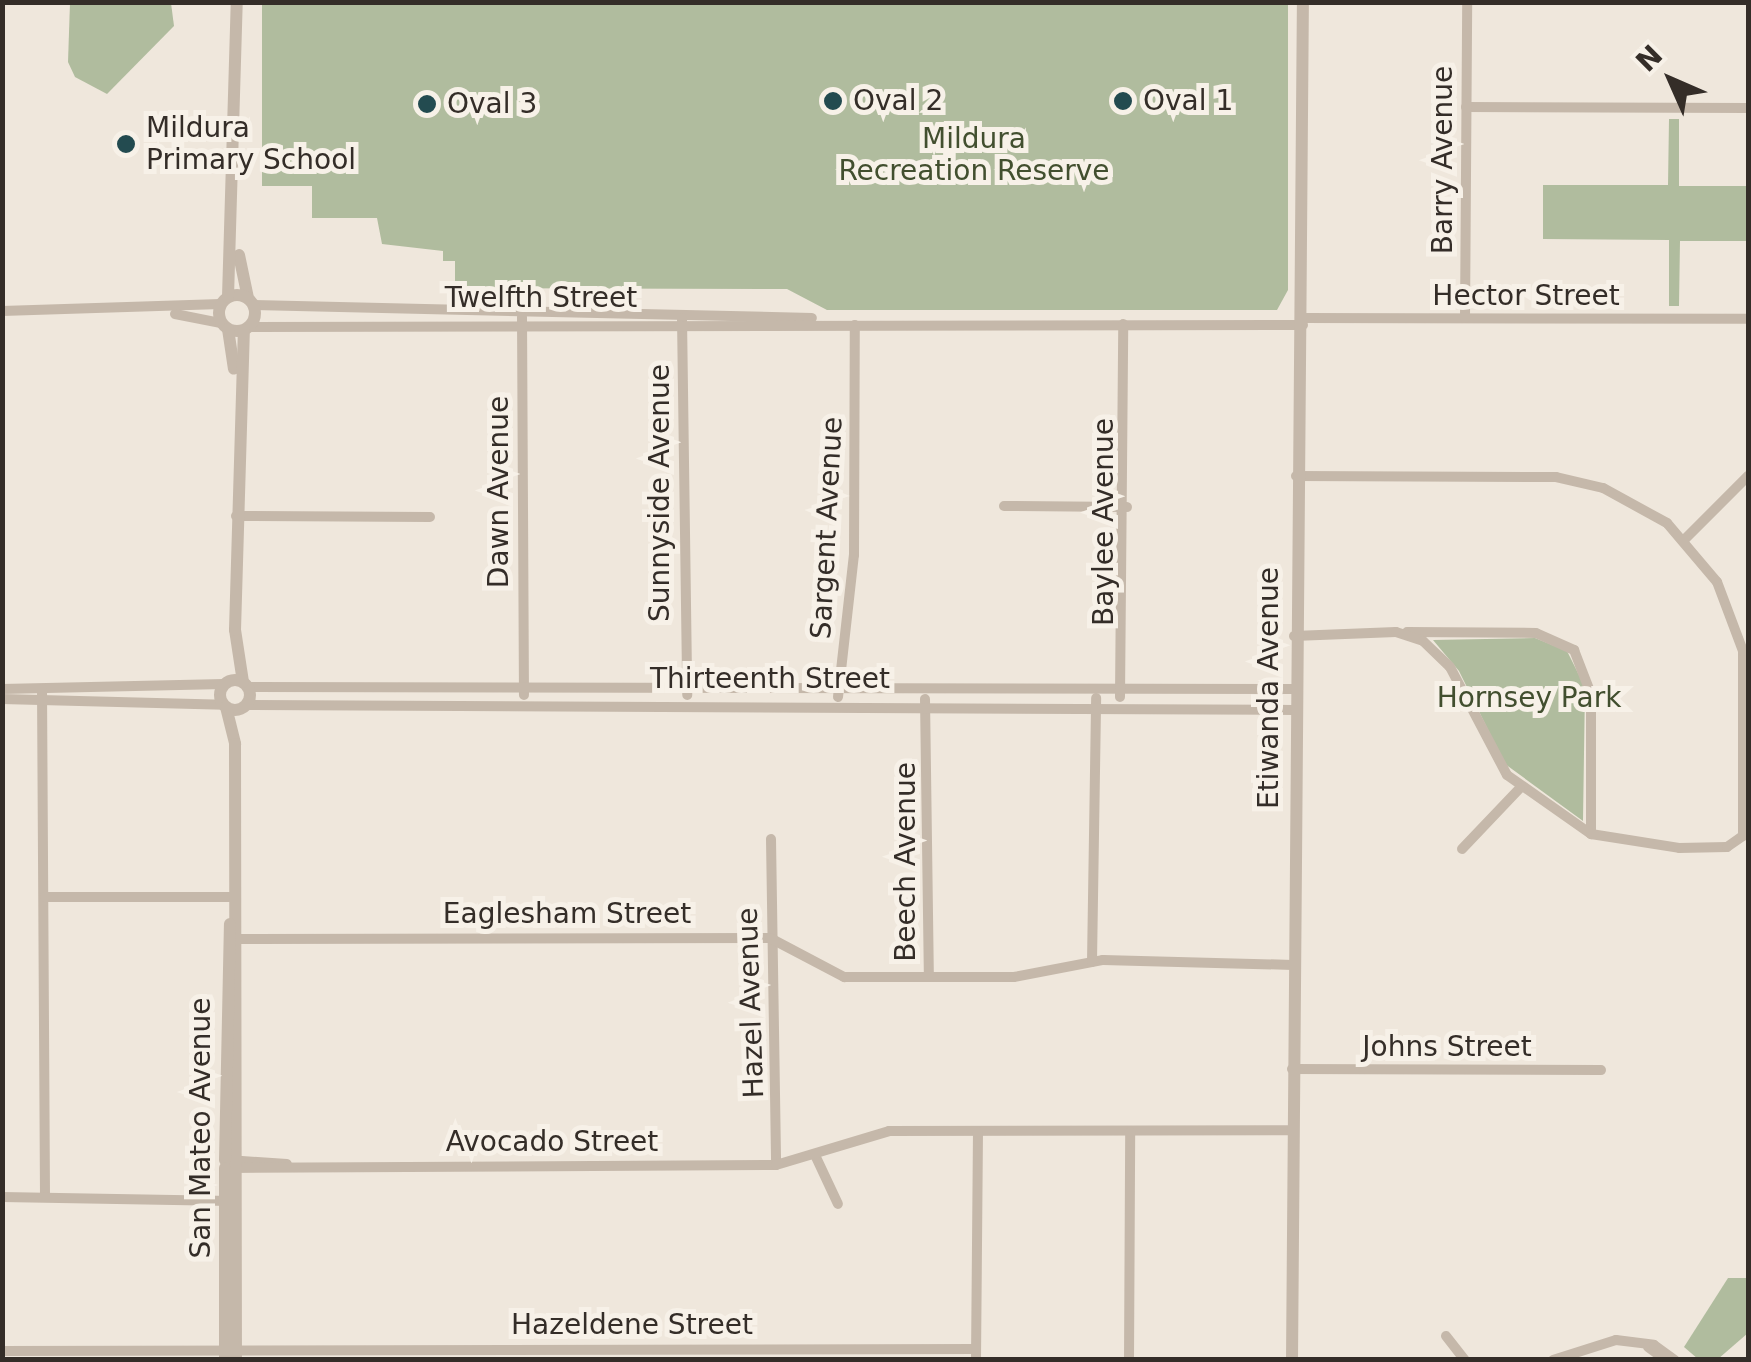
<!DOCTYPE html>
<html>
<head>
<meta charset="utf-8">
<style>
  body { margin:0 }
  #map { position:relative; width:1751px; height:1362px; overflow:hidden; background:#efe7dc; font-family:"DejaVu Sans",sans-serif }
  div>[style] { position:absolute }
  [style*='--x'] { left:calc(var(--x)*1px); top:calc(var(--y)*1px); width:calc(var(--w)*1px); rotate:calc(var(--a)*1deg) }
  .green>* { inset:0; background:#b0bc9e }
  .minor>* { height:10px; margin:-5px; padding:0 5px; transform-origin:5px; border-radius:5px; background:#c5b8aa }
  .tertiary>* { height:12px; margin:-6px; padding:0 6px; transform-origin:6px; border-radius:6px; background:#c5b8aa }
  .tertiary>.ring { margin:-6px; padding:0; box-sizing:content-box; background:none; border:12px solid #c5b8aa; border-radius:50% }
  .dots>* { width:28px; height:28px; translate:-50% -50%; box-sizing:border-box; border:5px solid #f7f1e8; border-radius:50% }
  span { translate:-50% -50%; white-space:nowrap; text-align:center; line-height:1.15; -webkit-text-stroke:10px #f7f1e8; paint-order:stroke }
  .poi-label { font-size:28px; color:#342d28 }
  .left { translate:0 -50%; text-align:left }
  .park-label { font-size:28px; color:#424f2f }
  .street-label { font-size:28px; color:#342d28 }
  .frame { position:absolute; inset:0; border:5px solid #342d28; pointer-events:none }
  .north { position:absolute; left:1621px; top:30px; width:100px; height:100px; -webkit-text-stroke:8px #f7f1e8; paint-order:stroke; rotate:315deg; font-size:28px; font-weight:700; line-height:40px; text-align:center; color:#342d28 }
  .north::after { content:''; display:block; margin:auto; width:35px; height:45px; background:#342d28; clip-path:polygon(50% 0,100% 100%,50% 72%,0 100%) }
</style>
</head>
<body>
<div id="map">
  <div class="green">
    <i style="clip-path:polygon(70px 3px,171px 3px,174px 26px,107px 94px,75px 77px,68px 62px)"></i>
    <i style="clip-path:polygon(262px 3px,1288px 3px,1288px 290px,1277px 310px,827px 310px,787px 289px,455px 288px,455px 261px,443px 261px,443px 251px,382px 244px,377px 218px,312px 218px,312px 186px,262px 186px)"></i>
    <i style="clip-path:polygon(1669px 119px,1679px 119px,1679px 186px,1748px 186px,1748px 241px,1680px 241px,1679px 306px,1669px 306px,1669px 240px,1543px 239px,1543px 185px,1668px 185px)"></i>
    <i style="clip-path:polygon(1535px 638px,1567px 651px,1585px 687px,1583px 821px,1505px 764px,1459px 671px,1433px 640px)"></i>
    <i style="clip-path:polygon(1728px 1278px,1748px 1278px,1748px 1333px,1718px 1359px,1698px 1359px,1684px 1347px)"></i>
  </div>
  <div class="minor">
    <i style="--x:1466;--y:107;--w:282;--a:0.2"></i>
    <i style="--x:254;--y:305;--w:558;--a:1.33"></i>
    <i style="--x:2;--y:311;--w:219;--a:-1.8"></i>
    <i style="--x:175;--y:314;--w:47;--a:11.1"></i>
    <i style="--x:522;--y:317;--w:378;--a:89.7"></i>
    <i style="--x:682;--y:318;--w:377;--a:89.2"></i>
    <i style="--x:1303;--y:318;--w:445;--a:0.1"></i>
    <i style="--x:1465;--y:318;--w:316;--a:-89.6"></i>
    <i style="--x:250;--y:327;--w:1053;--a:-0.11"></i>
    <i style="--x:1004;--y:506;--w:123;--a:0.5"></i>
    <i style="--x:236;--y:516;--w:194;--a:0.3"></i>
    <i style="--x:1684;--y:540;--w:91;--a:-45"></i>
    <i style="--x:1407;--y:632;--w:129;--a:0.4"></i>
    <i style="--x:1536;--y:633;--w:42;--a:24.1"></i>
    <i style="--x:1574;--y:650;--w:47;--a:68.9"></i>
    <i style="--x:1591;--y:694;--w:140;--a:90"></i>
    <i style="--x:1294;--y:636;--w:102;--a:-2.2"></i>
    <i style="--x:1396;--y:632;--w:28;--a:18"></i>
    <i style="--x:1423;--y:641;--w:37;--a:44"></i>
    <i style="--x:1450;--y:667;--w:122;--a:62.2"></i>
    <i style="--x:1507;--y:775;--w:103;--a:35.1"></i>
    <i style="--x:1591;--y:834;--w:89;--a:9"></i>
    <i style="--x:1679;--y:848;--w:48;--a:-1.2"></i>
    <i style="--x:1727;--y:847;--w:19;--a:-35"></i>
    <i style="--x:1743;--y:836;--w:185;--a:-90"></i>
    <i style="--x:1743;--y:651;--w:74;--a:-110.6"></i>
    <i style="--x:1717;--y:582;--w:77;--a:-130.3"></i>
    <i style="--x:1667;--y:523;--w:73;--a:-151.3"></i>
    <i style="--x:1603;--y:488;--w:48;--a:-166.8"></i>
    <i style="--x:1556;--y:477;--w:260;--a:-179.8"></i>
    <i style="--x:248;--y:687;--w:1046;--a:0.11"></i>
    <i style="--x:2;--y:689;--w:222;--a:-1.3"></i>
    <i style="--x:42;--y:689;--w:508;--a:89.66"></i>
    <i style="--x:838;--y:697;--w:143;--a:-83.6"></i>
    <i style="--x:854;--y:555;--w:230;--a:-89.8"></i>
    <i style="--x:1120;--y:697;--w:373;--a:-89.5"></i>
    <i style="--x:2;--y:699;--w:222;--a:1.5"></i>
    <i style="--x:925;--y:699;--w:278;--a:89.2"></i>
    <i style="--x:246;--y:705;--w:1047;--a:0.27"></i>
    <i style="--x:771;--y:839;--w:326;--a:89.1"></i>
    <i style="--x:1462;--y:849;--w:84;--a:-46.4"></i>
    <i style="--x:45;--y:897;--w:189;--a:0"></i>
    <i style="--x:229;--y:939;--w:541;--a:-0.11"></i>
    <i style="--x:770;--y:938;--w:84;--a:27.8"></i>
    <i style="--x:844;--y:977;--w:170;--a:0"></i>
    <i style="--x:1014;--y:977;--w:91;--a:-10.8"></i>
    <i style="--x:1103;--y:960;--w:190;--a:1.5"></i>
    <i style="--x:1092;--y:962;--w:264;--a:-89.1"></i>
    <i style="--x:1292;--y:1069;--w:309;--a:0.2"></i>
    <i style="--x:815;--y:1155;--w:54;--a:64.9"></i>
    <i style="--x:228;--y:1160;--w:59;--a:3.9"></i>
    <i style="--x:231;--y:1168;--w:545;--a:-0.32"></i>
    <i style="--x:776;--y:1165;--w:118;--a:-16.7"></i>
    <i style="--x:889;--y:1131;--w:403;--a:-0.1"></i>
    <i style="--x:2;--y:1197;--w:229;--a:1"></i>
    <i style="--x:1446;--y:1336;--w:31;--a:52"></i>
    <i style="--x:1648;--y:1347;--w:22;--a:36"></i>
    <i style="--x:2;--y:1351;--w:974;--a:-0.12"></i>
    <i style="--x:976;--y:1360;--w:228;--a:-89.5"></i>
    <i style="--x:1129;--y:1360;--w:228;--a:-89.7"></i>
    <i style="--x:1553;--y:1360;--w:66;--a:-17.6"></i>
    <i style="--x:1616;--y:1340;--w:38;--a:7"></i>
    <i style="--x:1654;--y:1345;--w:26;--a:36"></i>
  </div>
  <div class="tertiary">
    <i style="--x:239;--y:255;--w:44;--a:78.2"></i>
    <i class="ring" style="left:219px;top:295px;width:24px;height:24px"></i>
    <i style="--x:228;--y:297;--w:295;--a:-88.3"></i>
    <i style="--x:228;--y:329;--w:40;--a:81.5"></i>
    <i class="ring" style="left:220px;top:680px;width:18px;height:18px"></i>
    <i style="--x:243;--y:682;--w:53;--a:-98.7"></i>
    <i style="--x:235;--y:630;--w:300;--a:-88.3"></i>
    <i style="--x:226;--y:707;--w:38;--a:76"></i>
    <i style="--x:235;--y:744;--w:616;--a:89.91"></i>
    <i style="--x:225;--y:1160;--w:236;--a:-88.8"></i>
    <i style="--x:225;--y:1360;--w:192;--a:-90"></i>
    <i style="--x:1292;--y:1360;--w:1358;--a:-89.54"></i>
  </div>
  <div class="dots">
    <i style="left:833px;top:101px;background:#234b50"></i>
    <i style="left:1123px;top:101px;background:#234b50"></i>
    <i style="left:427px;top:104px;background:#234b50"></i>
    <i style="left:126px;top:144px;background:#234b50"></i>
  </div>
  <div class="poi-label">
    <span class="left" style="left:853px;top:101px">Oval 2</span>
    <span class="left" style="left:1143px;top:101px">Oval 1</span>
    <span class="left" style="left:447px;top:104px">Oval 3</span>
    <span class="left" style="left:146px;top:144px">Mildura<br>Primary School</span>
  </div>
  <div class="park-label">
    <span style="left:974px;top:155px">Mildura<br>Recreation Reserve</span>
    <span style="left:1529px;top:698px">Hornsey Park</span>
  </div>
  <div class="street-label">
    <span style="left:1443px;top:160px;rotate:-90deg">Barry Avenue</span>
    <span style="left:1526px;top:296px">Hector Street</span>
    <span style="left:541px;top:298px">Twelfth Street</span>
    <span style="left:499px;top:492px;rotate:-90deg">Dawn Avenue</span>
    <span style="left:660px;top:493px;rotate:-90deg">Sunnyside Avenue</span>
    <span style="left:1104px;top:522px;rotate:-90deg">Baylee Avenue</span>
    <span style="left:827px;top:528px;rotate:-87deg">Sargent Avenue</span>
    <span style="left:770px;top:679px">Thirteenth Street</span>
    <span style="left:1269px;top:688px;rotate:-90deg">Etiwanda Avenue</span>
    <span style="left:906px;top:862px;rotate:-90deg">Beech Avenue</span>
    <span style="left:567px;top:914px">Eaglesham Street</span>
    <span style="left:751px;top:1003px;rotate:-92deg">Hazel Avenue</span>
    <span style="left:1447px;top:1047px">Johns Street</span>
    <span style="left:201px;top:1128px;rotate:-90deg">San Mateo Avenue</span>
    <span style="left:552px;top:1142px">Avocado Street</span>
    <span style="left:632px;top:1325px">Hazeldene Street</span>
  </div>
  <div class="frame"></div>
  <div class="north">N</div>
</div>
</body>
</html>
